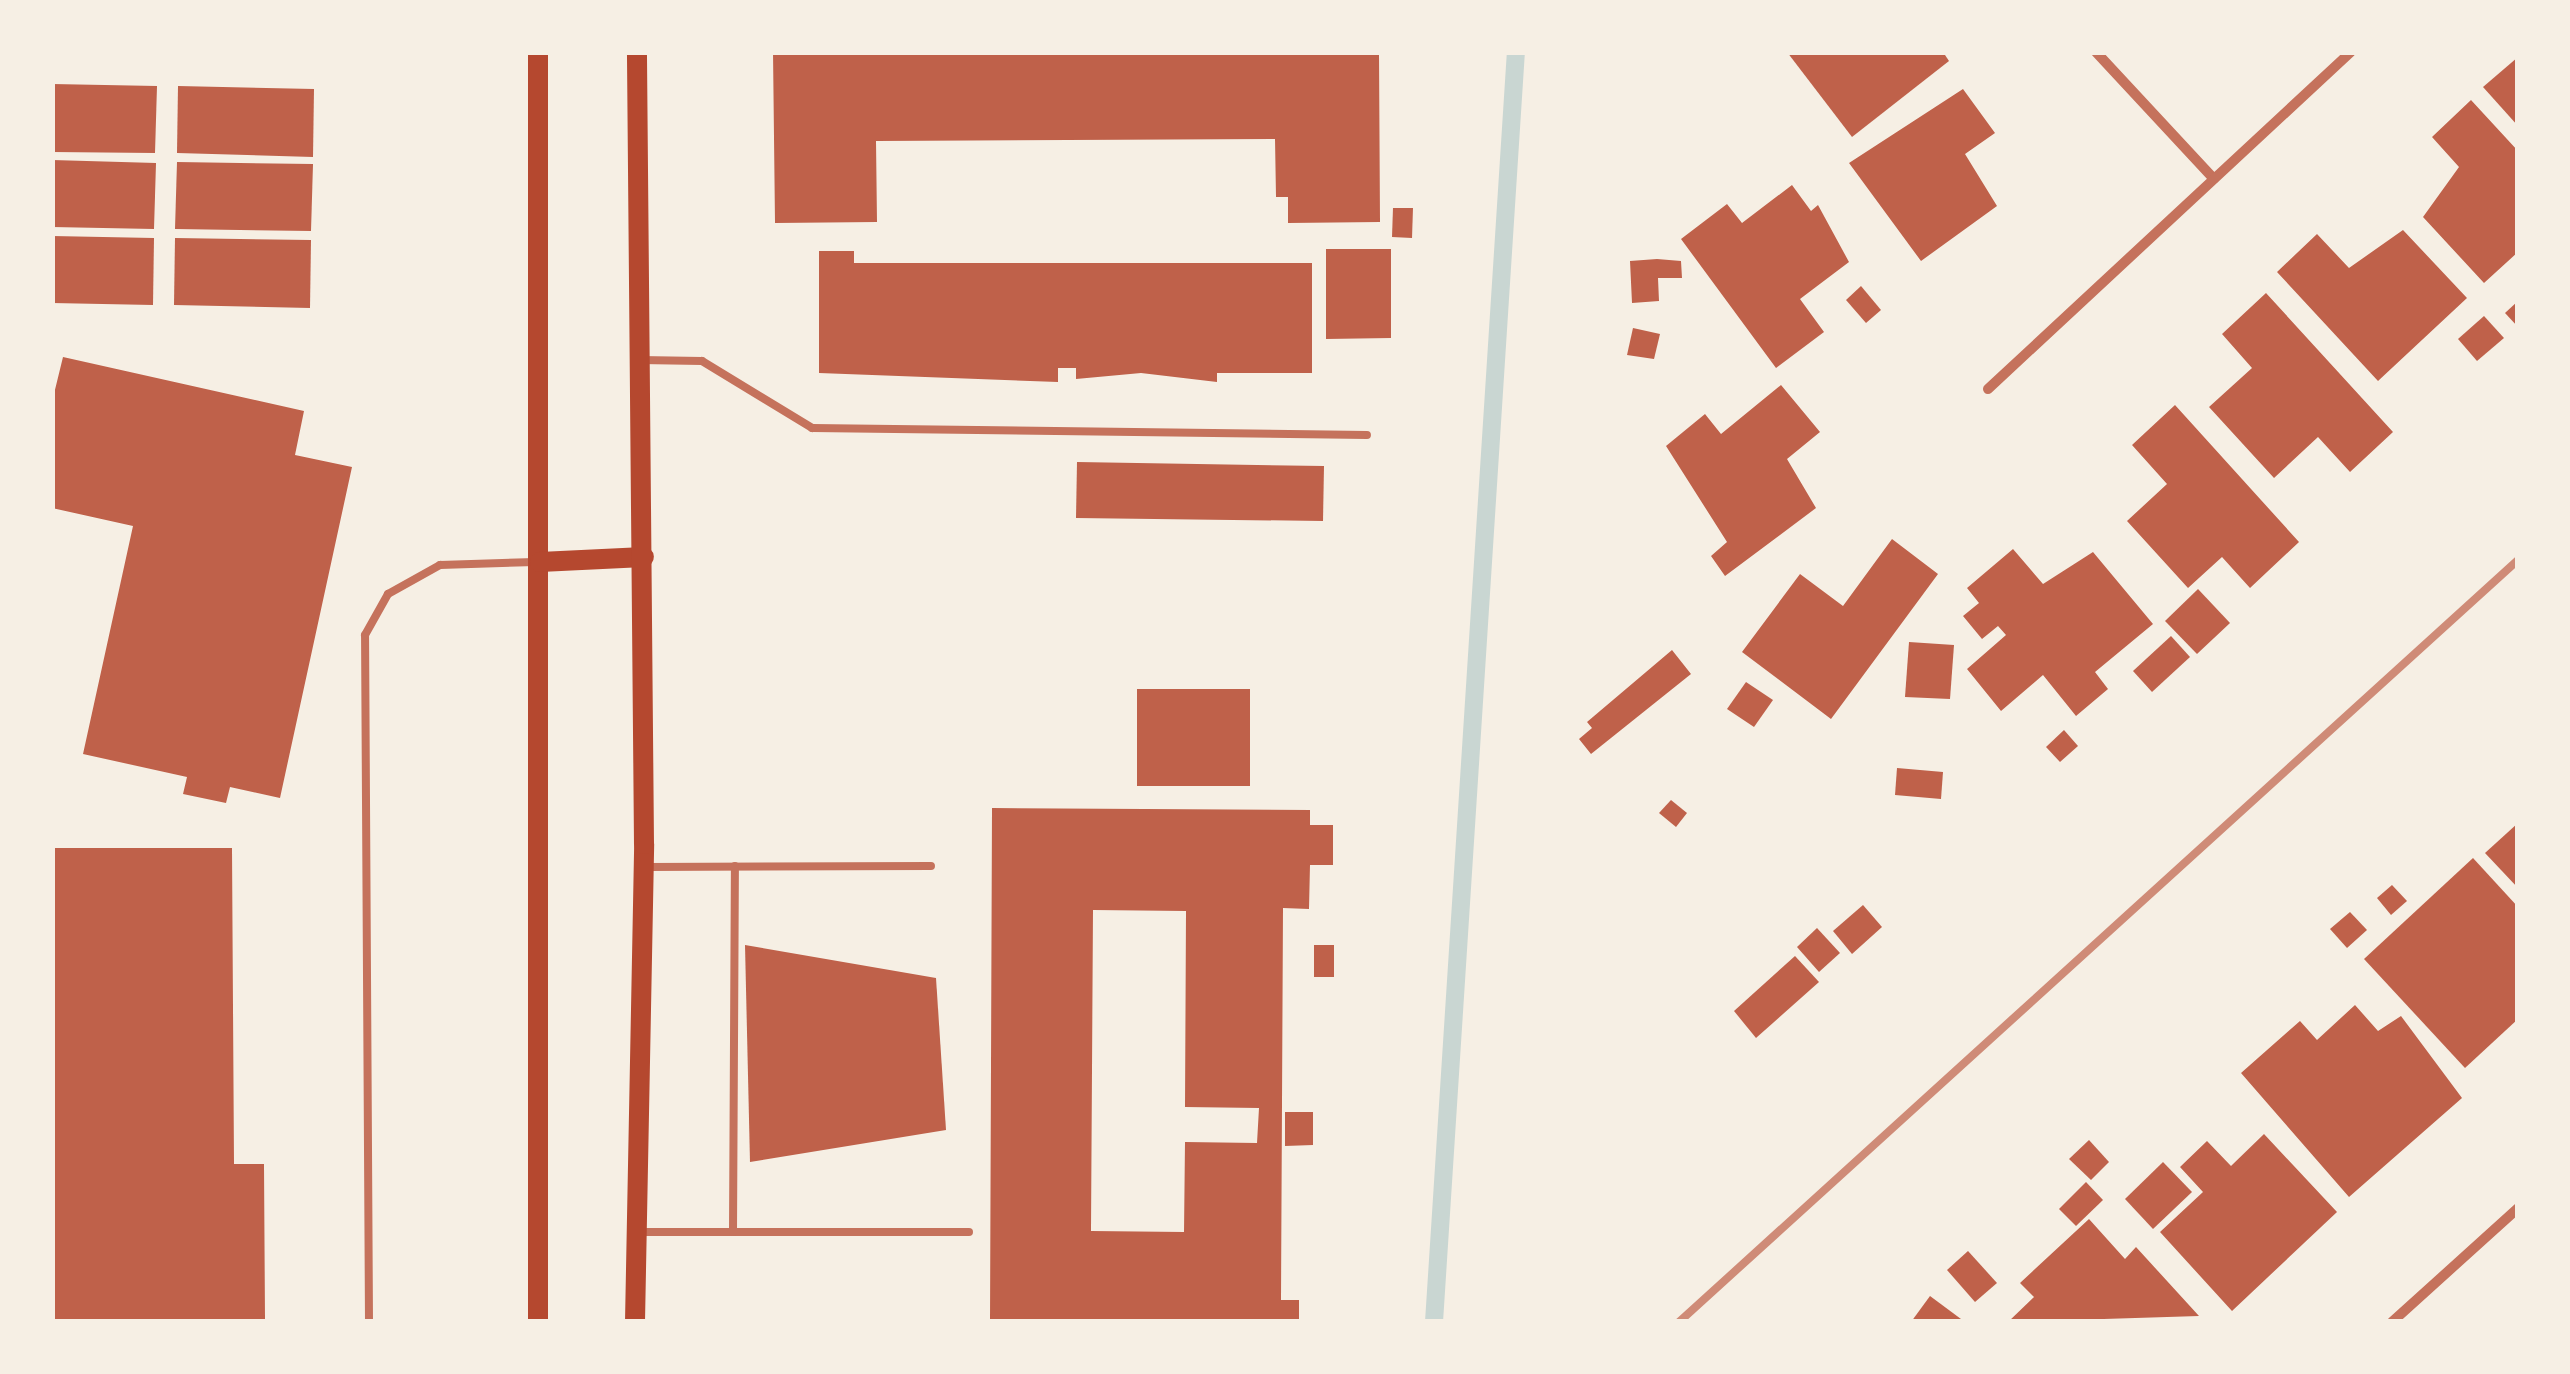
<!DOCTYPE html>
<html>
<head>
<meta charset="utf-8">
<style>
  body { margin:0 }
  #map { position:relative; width:2570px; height:1374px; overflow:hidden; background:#f6efe4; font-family:"IBM Plex Sans",sans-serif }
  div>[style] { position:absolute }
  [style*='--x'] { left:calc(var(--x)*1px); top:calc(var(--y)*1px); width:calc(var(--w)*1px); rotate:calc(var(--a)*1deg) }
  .stream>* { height:18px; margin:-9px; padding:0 9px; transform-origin:9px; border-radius:9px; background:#c9d6d2 }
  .building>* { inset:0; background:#bf614a }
  .service>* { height:8px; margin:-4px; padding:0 4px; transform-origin:4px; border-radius:4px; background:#c5725c }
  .minor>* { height:10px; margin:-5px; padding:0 5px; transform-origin:5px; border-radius:5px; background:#c5725c }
  .secondary>* { height:20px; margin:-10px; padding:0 10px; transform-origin:10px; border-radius:10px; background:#b5482f }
  .rail>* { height:8px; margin:-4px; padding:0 4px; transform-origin:4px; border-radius:4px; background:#cf8b77 }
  span { translate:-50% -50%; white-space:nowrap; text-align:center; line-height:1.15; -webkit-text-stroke:8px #f6efe4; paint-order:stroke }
  .frame { position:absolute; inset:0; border:55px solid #f6efe4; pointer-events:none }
</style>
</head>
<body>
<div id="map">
  <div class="stream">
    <i style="--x:1434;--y:1322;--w:1273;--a:-86.31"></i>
  </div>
  <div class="building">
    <i style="clip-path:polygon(773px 52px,1379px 52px,1380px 222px,1288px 223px,1288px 197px,1276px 197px,1275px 139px,876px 141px,877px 222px,775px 223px)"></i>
    <i style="clip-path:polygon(1787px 52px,1943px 52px,1949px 61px,1852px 137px)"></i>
    <i style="clip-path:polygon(2518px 57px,2518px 126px,2483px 87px)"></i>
    <i style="clip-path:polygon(52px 84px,157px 86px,155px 153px,52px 152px)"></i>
    <i style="clip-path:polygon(178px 86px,314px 89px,313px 157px,177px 153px)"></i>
    <i style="clip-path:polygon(1963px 89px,1995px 133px,1965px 154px,1997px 206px,1921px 261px,1849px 163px)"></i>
    <i style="clip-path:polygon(2471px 100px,2518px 151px,2518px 252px,2484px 283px,2423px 217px,2459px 167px,2432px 137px)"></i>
    <i style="clip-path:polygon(52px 160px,156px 163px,154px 229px,52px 227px)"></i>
    <i style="clip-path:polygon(177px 162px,313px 164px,311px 231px,175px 229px)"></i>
    <i style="clip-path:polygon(1792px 185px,1811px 211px,1818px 205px,1849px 262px,1800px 299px,1824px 332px,1776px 368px,1681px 239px,1727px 204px,1742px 223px)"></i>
    <i style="clip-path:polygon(1393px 208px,1413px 208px,1412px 238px,1392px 237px)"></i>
    <i style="clip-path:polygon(2403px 230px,2467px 298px,2378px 381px,2277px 272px,2317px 234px,2349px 268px)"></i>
    <i style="clip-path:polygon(52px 236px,154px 238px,153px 305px,52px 303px)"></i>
    <i style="clip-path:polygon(175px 238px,311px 240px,310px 308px,174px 305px)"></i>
    <i style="clip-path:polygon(1326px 249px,1391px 249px,1391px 338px,1326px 339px)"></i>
    <i style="clip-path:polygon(819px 251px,854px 251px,854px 263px,1312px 263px,1312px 373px,1217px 373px,1217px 382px,1141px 373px,1076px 379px,1076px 368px,1058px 368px,1058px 382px,819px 373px)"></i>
    <i style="clip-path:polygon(1657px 259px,1681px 261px,1682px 278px,1658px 278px,1659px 301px,1632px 303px,1630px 261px)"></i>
    <i style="clip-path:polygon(1861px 286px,1881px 310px,1866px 323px,1846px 300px)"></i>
    <i style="clip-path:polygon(2266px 293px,2393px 432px,2350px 472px,2318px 437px,2274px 478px,2209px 407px,2252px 368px,2222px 334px)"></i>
    <i style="clip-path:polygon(2518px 301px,2518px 327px,2505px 313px)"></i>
    <i style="clip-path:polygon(2484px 316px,2504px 338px,2477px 361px,2458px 339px)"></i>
    <i style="clip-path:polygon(1633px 328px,1660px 334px,1654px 359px,1627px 355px)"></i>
    <i style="clip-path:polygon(63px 357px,304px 411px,295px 455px,352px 467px,280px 798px,230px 787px,226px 803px,183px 794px,187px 777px,83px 754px,133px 526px,52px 508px,52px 402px)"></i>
    <i style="clip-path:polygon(1781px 385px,1820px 432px,1787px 459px,1816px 508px,1725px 576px,1711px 556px,1727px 542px,1666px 446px,1705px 414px,1721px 434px)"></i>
    <i style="clip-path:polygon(2175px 405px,2299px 542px,2250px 588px,2222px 557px,2188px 588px,2127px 521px,2167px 484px,2132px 445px)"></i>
    <i style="clip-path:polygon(1077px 462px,1324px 466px,1323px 521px,1076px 518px)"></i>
    <i style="clip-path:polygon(1892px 539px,1938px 574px,1831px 719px,1742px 652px,1800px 574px,1843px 606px)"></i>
    <i style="clip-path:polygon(2013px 549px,2043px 584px,2093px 552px,2153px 624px,2095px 672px,2108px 689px,2076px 716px,2043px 675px,2001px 711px,1967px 669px,2006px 635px,1998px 626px,1982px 639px,1963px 616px,1979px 603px,1967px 588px)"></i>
    <i style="clip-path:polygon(2198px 589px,2230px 623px,2197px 654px,2165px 621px)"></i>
    <i style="clip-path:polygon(2171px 636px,2190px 657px,2152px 692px,2133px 671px)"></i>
    <i style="clip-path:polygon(1909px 642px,1954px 645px,1950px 699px,1905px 697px)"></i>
    <i style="clip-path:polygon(1672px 650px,1691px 674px,1591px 754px,1579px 739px,1592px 728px,1587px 722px)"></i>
    <i style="clip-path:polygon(1746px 682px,1773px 700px,1754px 727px,1727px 709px)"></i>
    <i style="clip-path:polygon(1137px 689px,1250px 689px,1250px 786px,1137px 786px)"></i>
    <i style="clip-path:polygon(2064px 730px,2078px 746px,2060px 762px,2046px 747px)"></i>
    <i style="clip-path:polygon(1897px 768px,1943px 772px,1941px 799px,1895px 795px)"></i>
    <i style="clip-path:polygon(1671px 800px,1687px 813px,1676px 827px,1659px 813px)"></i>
    <i style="clip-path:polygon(evenodd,992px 808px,1310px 810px,1310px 825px,1333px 825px,1333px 865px,1310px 865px,1309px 909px,1283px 908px,1281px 1300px,1299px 1300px,1299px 1322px,990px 1322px,992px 808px,1093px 910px,1186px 911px,1185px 1107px,1259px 1108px,1257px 1143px,1185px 1142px,1184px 1232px,1091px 1231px,1093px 910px)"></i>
    <i style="clip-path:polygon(2518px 823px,2518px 888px,2485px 853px)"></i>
    <i style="clip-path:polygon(52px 848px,232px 848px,234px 1164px,264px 1164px,265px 1319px,52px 1322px)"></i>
    <i style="clip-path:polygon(2473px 858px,2518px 907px,2518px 1019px,2465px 1068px,2364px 959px)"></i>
    <i style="clip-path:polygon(2392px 885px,2407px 901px,2391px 915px,2377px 898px)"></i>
    <i style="clip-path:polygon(1863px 905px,1882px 927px,1852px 954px,1833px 931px)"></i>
    <i style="clip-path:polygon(2350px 912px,2367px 930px,2347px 948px,2330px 929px)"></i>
    <i style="clip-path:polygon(1817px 928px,1840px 953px,1819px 972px,1797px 947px)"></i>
    <i style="clip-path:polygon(745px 945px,936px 978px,946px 1130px,750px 1162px)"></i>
    <i style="clip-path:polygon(1314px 945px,1334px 945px,1334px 977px,1314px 977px)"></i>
    <i style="clip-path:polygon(1795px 956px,1819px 982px,1756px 1038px,1734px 1011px)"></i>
    <i style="clip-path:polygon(2355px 1005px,2378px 1031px,2401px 1016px,2462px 1098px,2349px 1197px,2241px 1073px,2300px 1021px,2317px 1040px)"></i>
    <i style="clip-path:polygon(1285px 1112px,1313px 1112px,1313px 1145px,1285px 1146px)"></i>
    <i style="clip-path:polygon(2264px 1134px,2337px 1212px,2232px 1311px,2160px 1232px,2203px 1192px,2180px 1167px,2207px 1141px,2231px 1166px)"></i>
    <i style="clip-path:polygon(2089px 1140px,2109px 1162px,2091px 1180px,2069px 1159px)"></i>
    <i style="clip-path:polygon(2163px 1162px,2192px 1192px,2153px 1229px,2125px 1199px)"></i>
    <i style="clip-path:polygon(2086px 1182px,2103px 1200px,2076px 1226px,2059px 1209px)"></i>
    <i style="clip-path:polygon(2089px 1219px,2125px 1259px,2136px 1247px,2199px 1316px,2008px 1322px,2034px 1297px,2020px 1283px)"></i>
    <i style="clip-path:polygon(1968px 1251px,1997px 1283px,1975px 1302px,1947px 1270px)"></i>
    <i style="clip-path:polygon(1930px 1296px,1961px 1319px,1959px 1322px,1911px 1322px)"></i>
  </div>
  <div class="service">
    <i style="--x:640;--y:360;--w:62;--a:0.9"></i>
    <i style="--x:702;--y:361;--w:129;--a:31.3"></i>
    <i style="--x:812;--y:428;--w:555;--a:0.72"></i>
    <i style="--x:648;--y:867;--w:283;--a:-0.2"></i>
    <i style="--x:637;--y:1232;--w:332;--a:0"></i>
    <i style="--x:733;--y:1232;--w:366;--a:-89.7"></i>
    <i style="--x:369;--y:1322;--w:687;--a:-90.33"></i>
    <i style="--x:365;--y:635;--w:47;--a:-60.7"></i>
    <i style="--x:388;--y:594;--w:60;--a:-29.1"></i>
    <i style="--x:440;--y:565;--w:95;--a:-1.8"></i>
  </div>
  <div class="minor">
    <i style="--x:2096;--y:52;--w:173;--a:47.1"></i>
    <i style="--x:1988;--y:389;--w:495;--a:-42.9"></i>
    <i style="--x:2392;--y:1322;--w:170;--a:-42.1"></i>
  </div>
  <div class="secondary">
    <i style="--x:538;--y:52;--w:1270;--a:90"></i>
    <i style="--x:540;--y:562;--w:104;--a:-2.8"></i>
    <i style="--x:635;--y:1322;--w:478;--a:-88.9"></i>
    <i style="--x:644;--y:844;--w:792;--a:-90.51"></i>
  </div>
  <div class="rail">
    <i style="--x:1679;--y:1322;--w:1133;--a:-42.25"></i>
  </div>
  <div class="frame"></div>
</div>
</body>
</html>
